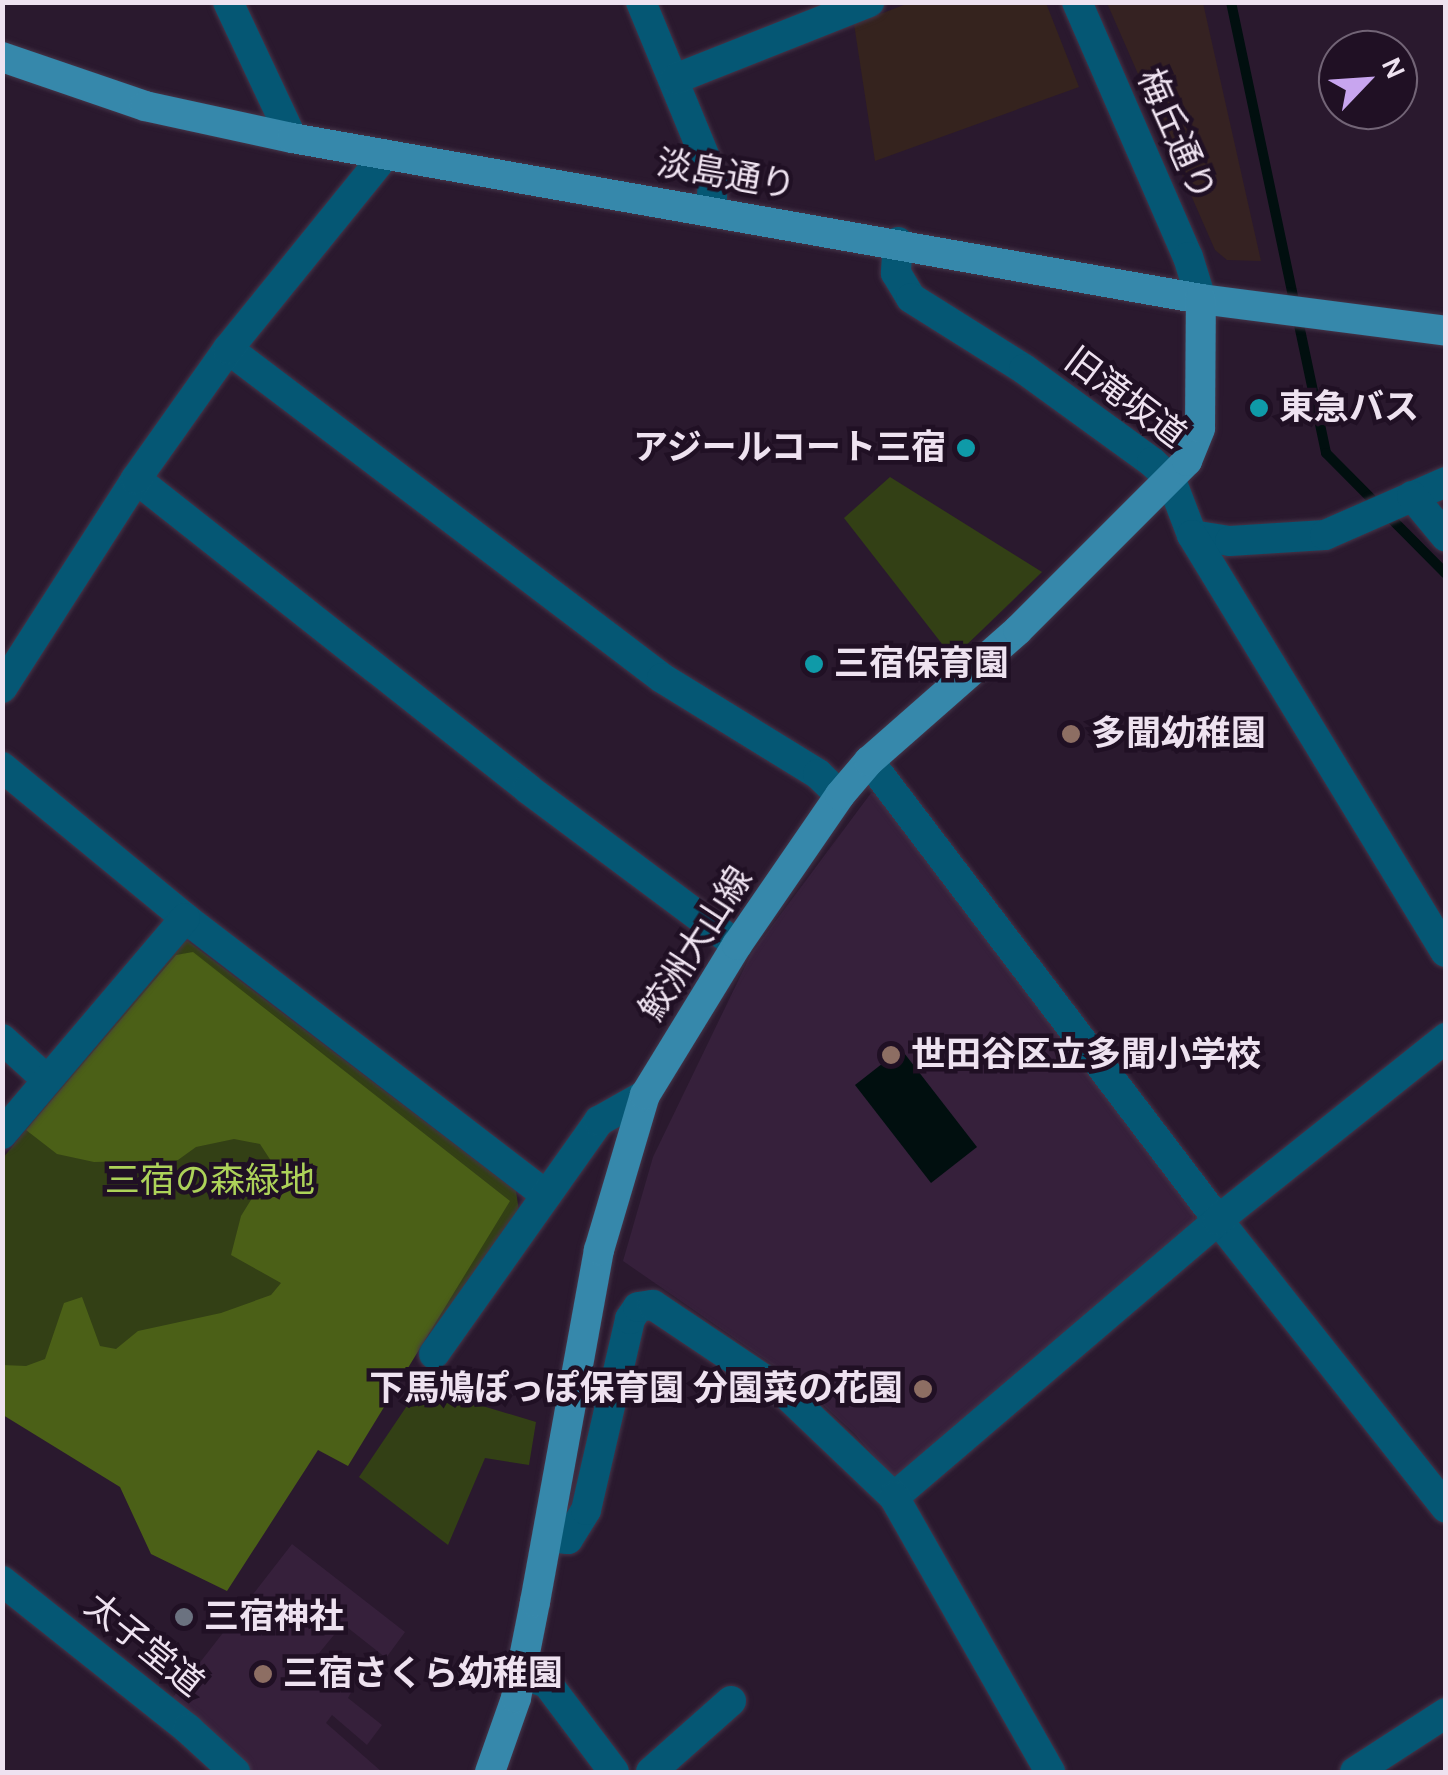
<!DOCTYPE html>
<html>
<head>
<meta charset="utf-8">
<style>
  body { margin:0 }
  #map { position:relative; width:1448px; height:1775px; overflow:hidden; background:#2a192e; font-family:Karla,"Noto Sans JP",sans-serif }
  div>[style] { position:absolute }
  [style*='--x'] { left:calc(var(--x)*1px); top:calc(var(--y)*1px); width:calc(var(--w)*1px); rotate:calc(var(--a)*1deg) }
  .commercial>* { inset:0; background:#352222 }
  .industrial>* { inset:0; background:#35231e }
  .built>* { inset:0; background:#36203b }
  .green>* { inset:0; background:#334015 }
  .forest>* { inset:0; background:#4b6017 }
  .water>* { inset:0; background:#010f0f }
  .stream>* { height:10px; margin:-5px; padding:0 5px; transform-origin:5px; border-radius:5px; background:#010f0f }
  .roads { filter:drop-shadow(0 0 2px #453549) drop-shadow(0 0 2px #453549) }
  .minor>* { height:30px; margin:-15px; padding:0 15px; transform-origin:15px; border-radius:15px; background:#055774 }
  .major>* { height:30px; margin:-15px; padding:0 15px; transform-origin:15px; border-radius:15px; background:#3688ab }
  .dots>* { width:28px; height:28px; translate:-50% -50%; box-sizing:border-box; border:5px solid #201024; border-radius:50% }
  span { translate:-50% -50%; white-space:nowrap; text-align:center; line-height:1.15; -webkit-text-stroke:9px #201024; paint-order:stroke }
  .street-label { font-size:35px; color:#eee2f0 }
  .poi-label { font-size:35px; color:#eee2f0; font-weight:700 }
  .left { translate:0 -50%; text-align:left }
  .right { translate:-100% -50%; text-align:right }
  .park-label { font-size:35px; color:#add259 }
  .frame { position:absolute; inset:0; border:5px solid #eee2f0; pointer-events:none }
  .north { position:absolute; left:1318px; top:30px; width:100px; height:100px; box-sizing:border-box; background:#201024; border:2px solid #726476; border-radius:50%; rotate:65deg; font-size:28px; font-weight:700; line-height:40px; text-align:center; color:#eee2f0 }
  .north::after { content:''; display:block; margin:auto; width:35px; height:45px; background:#c8a5ef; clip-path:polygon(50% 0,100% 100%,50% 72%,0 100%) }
</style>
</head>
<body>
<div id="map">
  <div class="commercial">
    <i style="clip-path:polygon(1107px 3px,1203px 3px,1261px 261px,1227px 260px,1215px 250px)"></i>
  </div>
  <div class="industrial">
    <i style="clip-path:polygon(909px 3px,1046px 3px,1079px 87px,875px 161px,854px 24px)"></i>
  </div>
  <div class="built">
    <i style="clip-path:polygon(871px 793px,884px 796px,1194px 1207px,1194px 1225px,902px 1476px,890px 1475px,854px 1433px,798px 1382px,623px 1261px,653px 1157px,751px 954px)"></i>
    <i style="clip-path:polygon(292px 1544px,405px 1632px,386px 1658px,343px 1624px,315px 1658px,353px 1689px,348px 1698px,382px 1725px,367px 1745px,332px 1715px,326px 1723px,382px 1772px,252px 1772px,170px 1701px)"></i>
  </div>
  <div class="green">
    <i style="clip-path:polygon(890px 477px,1042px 572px,953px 658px,844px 518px)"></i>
    <i style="clip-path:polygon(188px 941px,516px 1191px,519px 1211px,437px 1332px,366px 1335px,3px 1394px,3px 1158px,176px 943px)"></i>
    <i style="clip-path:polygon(429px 1373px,476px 1404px,536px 1422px,529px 1465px,485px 1458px,448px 1545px,359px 1477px)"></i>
  </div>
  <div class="forest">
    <i style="clip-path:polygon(193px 952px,510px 1201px,348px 1466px,318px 1450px,227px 1591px,151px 1554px,120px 1487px,3px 1415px,2px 1365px,26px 1366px,45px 1359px,64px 1303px,82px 1297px,100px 1346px,116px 1349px,138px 1331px,221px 1313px,271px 1295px,281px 1283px,231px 1255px,241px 1216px,273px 1164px,260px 1144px,234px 1139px,196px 1147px,178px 1160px,94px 1162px,57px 1154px,26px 1130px,176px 955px)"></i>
  </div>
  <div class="water">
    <i style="clip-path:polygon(901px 1049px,977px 1147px,931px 1183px,855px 1085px)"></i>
  </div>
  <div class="stream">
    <i style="--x:1231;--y:2;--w:461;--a:78.1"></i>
    <i style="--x:1326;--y:453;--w:170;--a:45.2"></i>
  </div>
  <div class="roads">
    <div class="minor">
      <i style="--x:228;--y:2;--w:150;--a:64.8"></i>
      <i style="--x:641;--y:2;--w:189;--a:67.6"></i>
      <i style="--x:713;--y:177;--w:33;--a:93"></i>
      <i style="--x:1077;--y:2;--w:278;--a:66.5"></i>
      <i style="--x:1188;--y:257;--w:44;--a:72.8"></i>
      <i style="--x:675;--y:79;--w:209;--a:-21.6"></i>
      <i style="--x:898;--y:242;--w:31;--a:94"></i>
      <i style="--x:896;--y:273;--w:29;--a:59"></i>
      <i style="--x:911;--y:298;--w:133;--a:32.1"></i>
      <i style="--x:1024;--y:369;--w:158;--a:36"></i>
      <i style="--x:1152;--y:462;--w:26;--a:43"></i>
      <i style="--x:1171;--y:480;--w:59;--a:69.1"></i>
      <i style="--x:1192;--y:535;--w:38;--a:9"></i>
      <i style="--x:1230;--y:541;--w:95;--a:-3.6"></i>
      <i style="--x:1325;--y:535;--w:132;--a:-23.7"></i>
      <i style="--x:228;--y:349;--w:545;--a:37.16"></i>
      <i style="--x:662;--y:678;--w:183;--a:31.6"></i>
      <i style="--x:818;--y:774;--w:30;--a:44"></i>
      <i style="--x:136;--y:479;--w:500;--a:38.3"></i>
      <i style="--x:528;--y:789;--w:261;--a:36.7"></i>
      <i style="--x:1412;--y:496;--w:53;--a:50.3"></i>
      <i style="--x:1192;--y:535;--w:488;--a:58.7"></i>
      <i style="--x:2;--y:688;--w:248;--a:-57.3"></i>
      <i style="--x:136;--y:479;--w:159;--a:-54.7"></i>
      <i style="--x:228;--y:349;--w:250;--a:-51"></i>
      <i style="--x:869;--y:761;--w:577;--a:52.75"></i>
      <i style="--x:1218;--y:1220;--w:367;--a:51.6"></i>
      <i style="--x:2;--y:767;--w:237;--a:39.5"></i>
      <i style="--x:185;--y:918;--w:455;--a:37.5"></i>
      <i style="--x:2;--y:1039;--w:59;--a:42.3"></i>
      <i style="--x:2;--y:1134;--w:283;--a:-49.7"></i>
      <i style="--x:434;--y:1354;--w:286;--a:-54.7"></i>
      <i style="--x:599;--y:1121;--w:53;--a:-29.5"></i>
      <i style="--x:894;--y:1497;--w:426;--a:-40.5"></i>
      <i style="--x:1218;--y:1220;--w:292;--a:-38.6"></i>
      <i style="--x:548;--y:1537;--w:20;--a:6"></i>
      <i style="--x:568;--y:1539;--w:34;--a:-58"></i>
      <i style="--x:586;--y:1510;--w:196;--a:-77"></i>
      <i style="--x:630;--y:1319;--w:14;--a:-56"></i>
      <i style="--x:638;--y:1307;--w:15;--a:-8"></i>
      <i style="--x:653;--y:1305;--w:160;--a:33.8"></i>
      <i style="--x:786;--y:1394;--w:149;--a:43.6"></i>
      <i style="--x:894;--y:1497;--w:316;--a:60.4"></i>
      <i style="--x:2;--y:1581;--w:238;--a:38.5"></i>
      <i style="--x:188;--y:1729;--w:64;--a:42.5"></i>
      <i style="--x:520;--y:1674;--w:28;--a:18"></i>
      <i style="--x:547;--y:1683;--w:111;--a:53"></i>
      <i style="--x:651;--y:1772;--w:107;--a:-41.6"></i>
      <i style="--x:1355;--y:1772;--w:108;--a:-33"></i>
    </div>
    <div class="major">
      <i style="--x:2;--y:57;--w:151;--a:18.9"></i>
      <i style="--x:145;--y:106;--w:150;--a:12.3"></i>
      <i style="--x:292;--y:138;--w:923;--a:10.04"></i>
      <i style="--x:1201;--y:299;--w:247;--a:7.4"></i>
      <i style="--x:490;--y:1772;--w:78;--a:-70.6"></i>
      <i style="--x:516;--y:1698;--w:98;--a:-78.8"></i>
      <i style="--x:535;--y:1602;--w:358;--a:-79.7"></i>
      <i style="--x:599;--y:1250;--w:162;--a:-73.5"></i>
      <i style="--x:645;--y:1095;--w:176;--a:-58.5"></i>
      <i style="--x:737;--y:945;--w:182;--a:-55.5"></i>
      <i style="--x:840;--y:795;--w:45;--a:-49.5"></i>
      <i style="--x:869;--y:761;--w:198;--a:-41.3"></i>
      <i style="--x:1018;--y:630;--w:239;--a:-45"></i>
      <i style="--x:1187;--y:461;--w:35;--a:-68"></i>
      <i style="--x:1200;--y:428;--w:129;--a:-89.6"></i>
    </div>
  </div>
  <div class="dots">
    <i style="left:1259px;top:408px;background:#0f9aa8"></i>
    <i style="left:966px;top:448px;background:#0f9aa8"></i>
    <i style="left:814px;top:664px;background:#0f9aa8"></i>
    <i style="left:1071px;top:734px;background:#8d6e63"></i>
    <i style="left:891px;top:1055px;background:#8d6e63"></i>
    <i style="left:923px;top:1389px;background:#8d6e63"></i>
    <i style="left:184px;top:1617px;background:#6b7280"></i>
    <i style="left:263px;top:1674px;background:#8d6e63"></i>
  </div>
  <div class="street-label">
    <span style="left:1176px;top:135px;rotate:66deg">梅丘通り</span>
    <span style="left:726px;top:175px;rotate:10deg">淡島通り</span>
    <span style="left:1125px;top:398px;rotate:37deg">旧滝坂道</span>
    <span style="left:696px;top:944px;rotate:-57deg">鮫洲大山線</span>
    <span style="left:144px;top:1645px;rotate:39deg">太子堂道</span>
  </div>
  <div class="poi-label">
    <span class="left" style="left:1279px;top:408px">東急バス</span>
    <span class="right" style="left:946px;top:448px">アジールコート三宿</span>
    <span class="left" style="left:834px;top:664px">三宿保育園</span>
    <span class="left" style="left:1091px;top:734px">多聞幼稚園</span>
    <span class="left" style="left:911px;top:1055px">世田谷区立多聞小学校</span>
    <span class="right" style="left:903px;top:1389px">下馬鳩ぽっぽ保育園 分園菜の花園</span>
    <span class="left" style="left:204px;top:1617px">三宿神社</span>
    <span class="left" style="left:283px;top:1674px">三宿さくら幼稚園</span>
  </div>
  <div class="park-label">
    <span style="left:210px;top:1181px">三宿の森緑地</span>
  </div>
  <div class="frame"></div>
  <div class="north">N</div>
</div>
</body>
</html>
